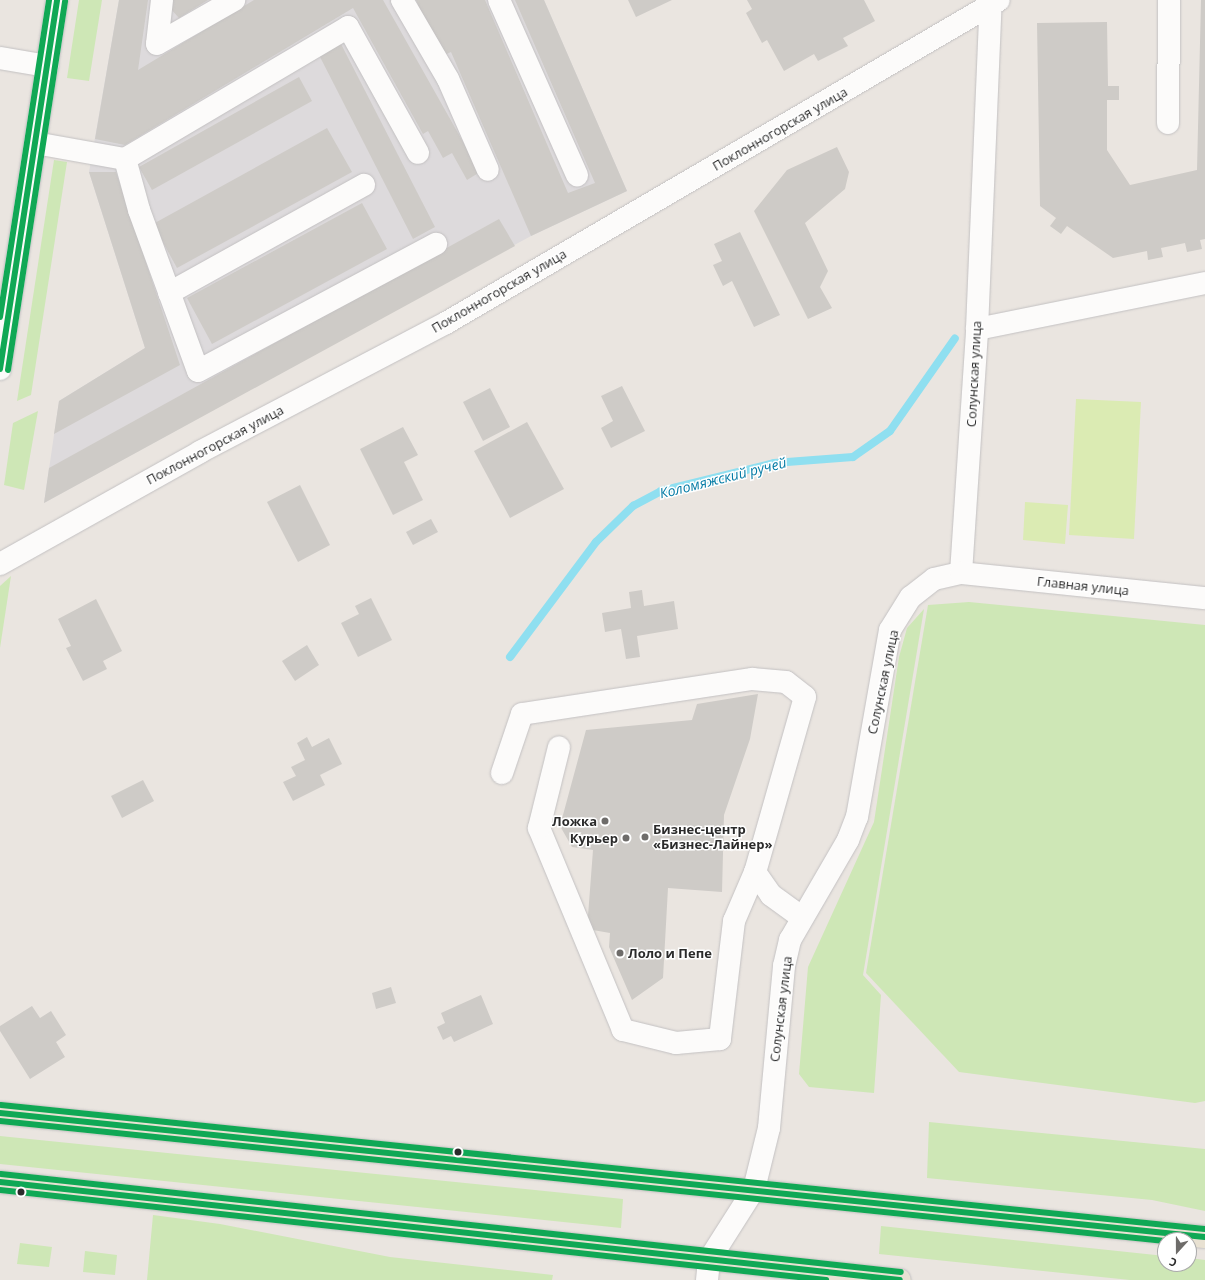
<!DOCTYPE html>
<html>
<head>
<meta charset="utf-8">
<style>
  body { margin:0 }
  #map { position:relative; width:1205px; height:1280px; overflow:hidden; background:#eae5e0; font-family:"Open Sans",sans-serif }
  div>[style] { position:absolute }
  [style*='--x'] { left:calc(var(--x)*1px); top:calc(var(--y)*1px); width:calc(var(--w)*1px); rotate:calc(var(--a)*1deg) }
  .industrial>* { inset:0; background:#dddadc }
  .green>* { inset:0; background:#cee7b6 }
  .pitch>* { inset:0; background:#dbebb3 }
  .stream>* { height:8px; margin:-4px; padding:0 4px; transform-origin:4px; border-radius:4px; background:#8fdff0 }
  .building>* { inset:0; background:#cecbc7 }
  .roads { filter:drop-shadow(0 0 1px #c3c1c2) drop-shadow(0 0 1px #c3c1c2) }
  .minor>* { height:22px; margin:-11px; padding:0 11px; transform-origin:11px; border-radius:11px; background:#fcfbfa }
  .major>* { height:22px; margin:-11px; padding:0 11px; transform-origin:11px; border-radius:11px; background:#e8e1d2 }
  .bus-1>* { height:6px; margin:-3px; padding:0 3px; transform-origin:3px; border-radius:3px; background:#10a855 }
  .bus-2>* { height:6px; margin:-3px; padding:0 3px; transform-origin:3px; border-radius:3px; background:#10a855 }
  .bus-3>* { height:6px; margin:-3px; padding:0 3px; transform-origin:3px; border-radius:3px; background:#10a855 }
  .dots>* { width:11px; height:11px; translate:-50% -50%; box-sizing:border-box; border:2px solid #fff; border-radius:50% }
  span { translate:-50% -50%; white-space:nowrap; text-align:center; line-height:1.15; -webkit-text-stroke:3px #fff; paint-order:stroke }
  .street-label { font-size:13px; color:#2b2b2b }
  .poi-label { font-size:13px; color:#2b2b2b; font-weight:700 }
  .right { translate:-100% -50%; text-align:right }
  .left { translate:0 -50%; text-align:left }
  .water-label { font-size:14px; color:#047ba5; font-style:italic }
  .north { position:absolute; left:1157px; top:1232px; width:40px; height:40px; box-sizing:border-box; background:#fff; border:1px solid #aaa; border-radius:50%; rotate:201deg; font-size:11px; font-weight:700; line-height:16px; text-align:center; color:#2b2b2b }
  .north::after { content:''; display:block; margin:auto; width:14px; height:18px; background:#6e6c6a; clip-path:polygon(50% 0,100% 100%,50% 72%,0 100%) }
</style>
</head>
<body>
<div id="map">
  <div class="industrial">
    <i style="clip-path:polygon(119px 0,544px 0,627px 191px,531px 236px,44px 503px,59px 401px,145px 348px,89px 172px)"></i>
  </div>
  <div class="green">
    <i style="clip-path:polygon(79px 0,102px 0,89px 81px,67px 78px)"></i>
    <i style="clip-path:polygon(54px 160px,67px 162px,31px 395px,17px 401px)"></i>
    <i style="clip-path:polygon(38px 411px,24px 490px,4px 485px,13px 423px)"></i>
    <i style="clip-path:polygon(11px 576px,0 648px,0 586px)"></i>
    <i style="clip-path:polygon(969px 602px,1205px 625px,1205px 1101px,1195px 1103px,959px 1072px,866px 973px,928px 605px)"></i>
    <i style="clip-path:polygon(924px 609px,863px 975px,881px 995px,874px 1093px,809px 1087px,799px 1074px,808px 967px,874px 822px,899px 657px,907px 628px)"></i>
    <i style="clip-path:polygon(929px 1122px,1205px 1149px,1205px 1211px,1152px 1200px,927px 1178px)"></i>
    <i style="clip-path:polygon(0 1136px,623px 1199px,621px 1228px,0 1164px)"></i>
    <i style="clip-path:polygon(153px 1215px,220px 1224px,390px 1257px,553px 1275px,552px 1280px,147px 1280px)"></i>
    <i style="clip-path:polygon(881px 1226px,1165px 1256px,1165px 1264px,1189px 1264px,1189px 1258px,1205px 1260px,1205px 1280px,1130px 1280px,879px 1254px)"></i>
    <i style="clip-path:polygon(20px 1243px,52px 1247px,49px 1267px,17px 1264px)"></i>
    <i style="clip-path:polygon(85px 1251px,117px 1255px,115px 1275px,83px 1272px)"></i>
  </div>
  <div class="pitch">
    <i style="clip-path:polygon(1076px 399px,1141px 402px,1134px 539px,1069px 535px)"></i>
    <i style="clip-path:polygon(1025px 502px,1068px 505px,1065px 544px,1023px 540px)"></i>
  </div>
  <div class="stream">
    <i style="--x:510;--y:657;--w:144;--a:-53.2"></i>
    <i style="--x:596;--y:542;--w:52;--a:-44.2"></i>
    <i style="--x:633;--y:506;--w:32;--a:-28"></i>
    <i style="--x:661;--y:491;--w:116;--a:-13.9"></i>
    <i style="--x:774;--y:463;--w:79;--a:-4.3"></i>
    <i style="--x:853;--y:457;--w:45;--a:-35.1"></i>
    <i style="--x:890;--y:431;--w:113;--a:-55"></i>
  </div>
  <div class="building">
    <i style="clip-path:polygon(119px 0,148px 0,138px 70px,254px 0,383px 0,480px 172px,467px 180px,452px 153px,443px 158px,428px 131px,423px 134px,353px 8px,125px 145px,95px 139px)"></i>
    <i style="clip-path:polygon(171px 0,208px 0,179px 18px,169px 7px)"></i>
    <i style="clip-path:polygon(416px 0,485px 0,568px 193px,595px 183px,515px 0,544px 0,627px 191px,531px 236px,451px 52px,440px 57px)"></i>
    <i style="clip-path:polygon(628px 0,672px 0,636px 17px)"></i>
    <i style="clip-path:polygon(747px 0,864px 0,875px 21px,843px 38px,848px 46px,818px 61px,814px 54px,784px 71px,767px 40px,762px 43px,746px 13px,752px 9px)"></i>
    <i style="clip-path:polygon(1201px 0,1205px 0,1205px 239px,1200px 240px,1202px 249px,1187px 252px,1185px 243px,1161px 248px,1163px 257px,1148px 260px,1147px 251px,1113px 258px,1067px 226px,1061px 234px,1050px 226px,1056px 218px,1040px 206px,1037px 23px,1107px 22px,1108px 86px,1119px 86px,1119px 100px,1107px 100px,1107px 150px,1130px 185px,1197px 170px)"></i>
    <i style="clip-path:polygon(340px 42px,435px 227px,413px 239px,318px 53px)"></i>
    <i style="clip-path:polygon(299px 77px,312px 101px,152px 190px,139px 167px)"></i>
    <i style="clip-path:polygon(327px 128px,352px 172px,177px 268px,153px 224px)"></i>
    <i style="clip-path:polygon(837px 147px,849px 172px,845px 189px,805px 223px,828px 271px,820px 287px,832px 308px,808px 319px,754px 211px,787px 170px)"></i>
    <i style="clip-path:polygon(89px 172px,116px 172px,180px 365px,54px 434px,59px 401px,145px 348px)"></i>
    <i style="clip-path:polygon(362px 203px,387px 249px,212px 344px,187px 298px)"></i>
    <i style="clip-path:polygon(499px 219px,515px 246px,44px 503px,49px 468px)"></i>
    <i style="clip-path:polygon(740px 232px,780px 315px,754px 327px,732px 281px,723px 286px,713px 265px,722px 261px,714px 244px)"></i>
    <i style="clip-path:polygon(622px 386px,645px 431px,611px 448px,601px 428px,613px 421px,601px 396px)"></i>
    <i style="clip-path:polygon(490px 388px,510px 427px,483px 441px,463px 402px)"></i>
    <i style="clip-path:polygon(527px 422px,564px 489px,510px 518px,474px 451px)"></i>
    <i style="clip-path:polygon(403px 427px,418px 455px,404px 462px,423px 500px,393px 515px,360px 449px)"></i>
    <i style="clip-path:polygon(300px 485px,330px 545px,298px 562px,267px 502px)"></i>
    <i style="clip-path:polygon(431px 519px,438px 532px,413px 545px,406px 532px)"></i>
    <i style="clip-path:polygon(642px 590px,644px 606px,674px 601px,678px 629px,637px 636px,640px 657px,626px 659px,621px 629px,605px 632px,602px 613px,631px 608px,629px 592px)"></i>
    <i style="clip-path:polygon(371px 598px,392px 640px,358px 657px,341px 623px,359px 614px,355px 606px)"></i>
    <i style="clip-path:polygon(96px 599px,122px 651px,103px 661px,107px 669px,83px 681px,66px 648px,71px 646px,58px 619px)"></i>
    <i style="clip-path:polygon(307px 645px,319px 665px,295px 681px,282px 661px)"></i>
    <i style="clip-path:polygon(758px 694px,750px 739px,724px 815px,722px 892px,668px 888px,663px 978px,632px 1000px,609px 947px,610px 933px,587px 929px,593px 850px,572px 847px,560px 826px,586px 730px,692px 720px,697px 704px)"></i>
    <i style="clip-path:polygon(307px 737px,312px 747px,329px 738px,342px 764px,320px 775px,325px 785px,293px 801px,283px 782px,296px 776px,291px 767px,305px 760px,297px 743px)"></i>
    <i style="clip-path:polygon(143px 780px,154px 801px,122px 818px,111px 796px)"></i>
    <i style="clip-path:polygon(391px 987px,396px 1003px,376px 1009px,372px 993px)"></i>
    <i style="clip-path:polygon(481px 995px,493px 1024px,454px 1042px,451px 1036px,443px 1040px,437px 1027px,445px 1023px,441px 1013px)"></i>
    <i style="clip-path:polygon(32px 1006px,40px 1018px,51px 1011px,66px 1035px,56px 1042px,65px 1057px,30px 1079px,0 1031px,0 1026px)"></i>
  </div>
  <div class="roads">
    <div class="minor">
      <i style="--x:162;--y:0;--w:44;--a:96.5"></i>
      <i style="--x:157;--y:44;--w:89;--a:-29.7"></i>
      <i style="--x:402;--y:0;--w:91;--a:59.8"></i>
      <i style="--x:448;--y:79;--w:99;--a:66.3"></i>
      <i style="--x:499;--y:0;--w:192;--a:66"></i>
      <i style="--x:0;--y:58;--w:48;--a:9.7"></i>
      <i style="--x:1168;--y:123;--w:123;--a:-89.5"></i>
      <i style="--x:35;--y:143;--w:91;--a:10.1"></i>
      <i style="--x:125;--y:159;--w:259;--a:-30.6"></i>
      <i style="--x:348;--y:27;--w:144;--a:60.9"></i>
      <i style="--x:125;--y:159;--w:53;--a:74.6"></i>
      <i style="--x:139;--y:210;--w:171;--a:69.9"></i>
      <i style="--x:198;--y:371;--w:270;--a:-28.1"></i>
      <i style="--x:169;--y:293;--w:223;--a:-29"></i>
      <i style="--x:977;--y:329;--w:233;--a:-11.4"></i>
      <i style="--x:0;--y:369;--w:373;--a:-81.2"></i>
      <i style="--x:0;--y:564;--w:229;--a:-29.2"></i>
      <i style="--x:200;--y:452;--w:278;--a:-27.7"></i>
      <i style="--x:446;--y:323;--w:640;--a:-30.29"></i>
      <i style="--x:961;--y:573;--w:245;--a:-86.2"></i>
      <i style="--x:977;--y:329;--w:329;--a:-87.6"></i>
      <i style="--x:502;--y:773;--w:62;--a:-71.3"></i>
      <i style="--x:522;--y:714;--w:233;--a:-8.7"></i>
      <i style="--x:752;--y:679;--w:34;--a:5"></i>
      <i style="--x:786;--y:682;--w:24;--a:38"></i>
      <i style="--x:805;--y:697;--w:182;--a:105.9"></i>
      <i style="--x:755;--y:872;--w:53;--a:113.2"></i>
      <i style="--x:734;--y:921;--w:119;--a:96.8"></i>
      <i style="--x:720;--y:1039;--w:44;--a:174.8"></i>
      <i style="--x:676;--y:1043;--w:55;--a:-166.2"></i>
      <i style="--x:623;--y:1030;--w:219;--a:-112.6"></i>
      <i style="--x:539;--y:828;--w:83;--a:-76.1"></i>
      <i style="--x:755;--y:872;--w:28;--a:55"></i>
      <i style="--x:771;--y:895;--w:37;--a:36"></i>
      <i style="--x:707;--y:1280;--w:20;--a:-84"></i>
      <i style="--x:709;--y:1260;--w:84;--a:-57.6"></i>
      <i style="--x:754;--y:1189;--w:63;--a:-76.2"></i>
      <i style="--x:769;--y:1128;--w:163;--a:-84.7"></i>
      <i style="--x:784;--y:966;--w:27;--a:-77"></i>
      <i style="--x:790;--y:940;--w:116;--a:-59.9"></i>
      <i style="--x:848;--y:840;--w:25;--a:-69"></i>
      <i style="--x:857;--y:817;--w:190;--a:-80"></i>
      <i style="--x:890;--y:630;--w:39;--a:-58"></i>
      <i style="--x:911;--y:597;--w:29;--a:-38"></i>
      <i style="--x:934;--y:579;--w:28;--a:-13"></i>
      <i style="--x:961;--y:573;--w:245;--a:5.9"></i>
    </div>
    <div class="major">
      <i style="--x:0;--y:1113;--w:1211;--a:5.88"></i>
      <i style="--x:0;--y:1182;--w:905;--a:6.21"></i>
    </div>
  </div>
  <div class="bus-1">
    <i style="--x:0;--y:369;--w:373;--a:-81.2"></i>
    <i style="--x:0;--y:1113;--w:1211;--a:5.88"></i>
    <i style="--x:0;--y:1182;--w:905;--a:6.21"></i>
  </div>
  <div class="bus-2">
    <i style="--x:8;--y:370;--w:373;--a:-81.2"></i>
    <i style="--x:0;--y:1121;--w:1171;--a:5.88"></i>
    <i style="--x:0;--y:1190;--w:831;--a:6.22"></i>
  </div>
  <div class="bus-3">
    <i style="--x:0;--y:317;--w:321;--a:-81.2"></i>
    <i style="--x:1;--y:1105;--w:1210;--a:5.88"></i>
    <i style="--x:1;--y:1174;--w:905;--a:6.21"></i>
  </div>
  <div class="dots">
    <i style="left:605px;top:821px;background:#6e6c6a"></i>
    <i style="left:645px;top:837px;background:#6e6c6a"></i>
    <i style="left:626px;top:838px;background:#6e6c6a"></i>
    <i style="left:620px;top:953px;background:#6e6c6a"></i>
    <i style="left:458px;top:1152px;background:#2b2b2b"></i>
    <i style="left:21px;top:1192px;background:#2b2b2b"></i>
  </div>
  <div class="street-label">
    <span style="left:780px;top:129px;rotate:-30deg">Поклонногорская улица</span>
    <span style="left:499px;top:291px;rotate:-30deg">Поклонногорская улица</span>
    <span style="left:974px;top:374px;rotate:-87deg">Солунская улица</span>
    <span style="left:215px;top:445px;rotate:-28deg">Поклонногорская улица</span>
    <span style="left:1083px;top:586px;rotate:6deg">Главная улица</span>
    <span style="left:883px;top:682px;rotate:-78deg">Солунская улица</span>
    <span style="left:781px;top:1009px;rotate:-83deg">Солунская улица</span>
  </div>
  <div class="poi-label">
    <span class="right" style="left:597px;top:821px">Ложка</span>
    <span class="left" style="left:653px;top:837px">Бизнес-центр<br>«Бизнес-Лайнер»</span>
    <span class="right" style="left:618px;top:838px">Курьер</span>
    <span class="left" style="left:628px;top:953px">Лоло и Пепе</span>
  </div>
  <div class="water-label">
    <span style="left:723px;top:478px;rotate:-14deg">Коломяжский ручей</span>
  </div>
  <div class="north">С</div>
</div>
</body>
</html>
